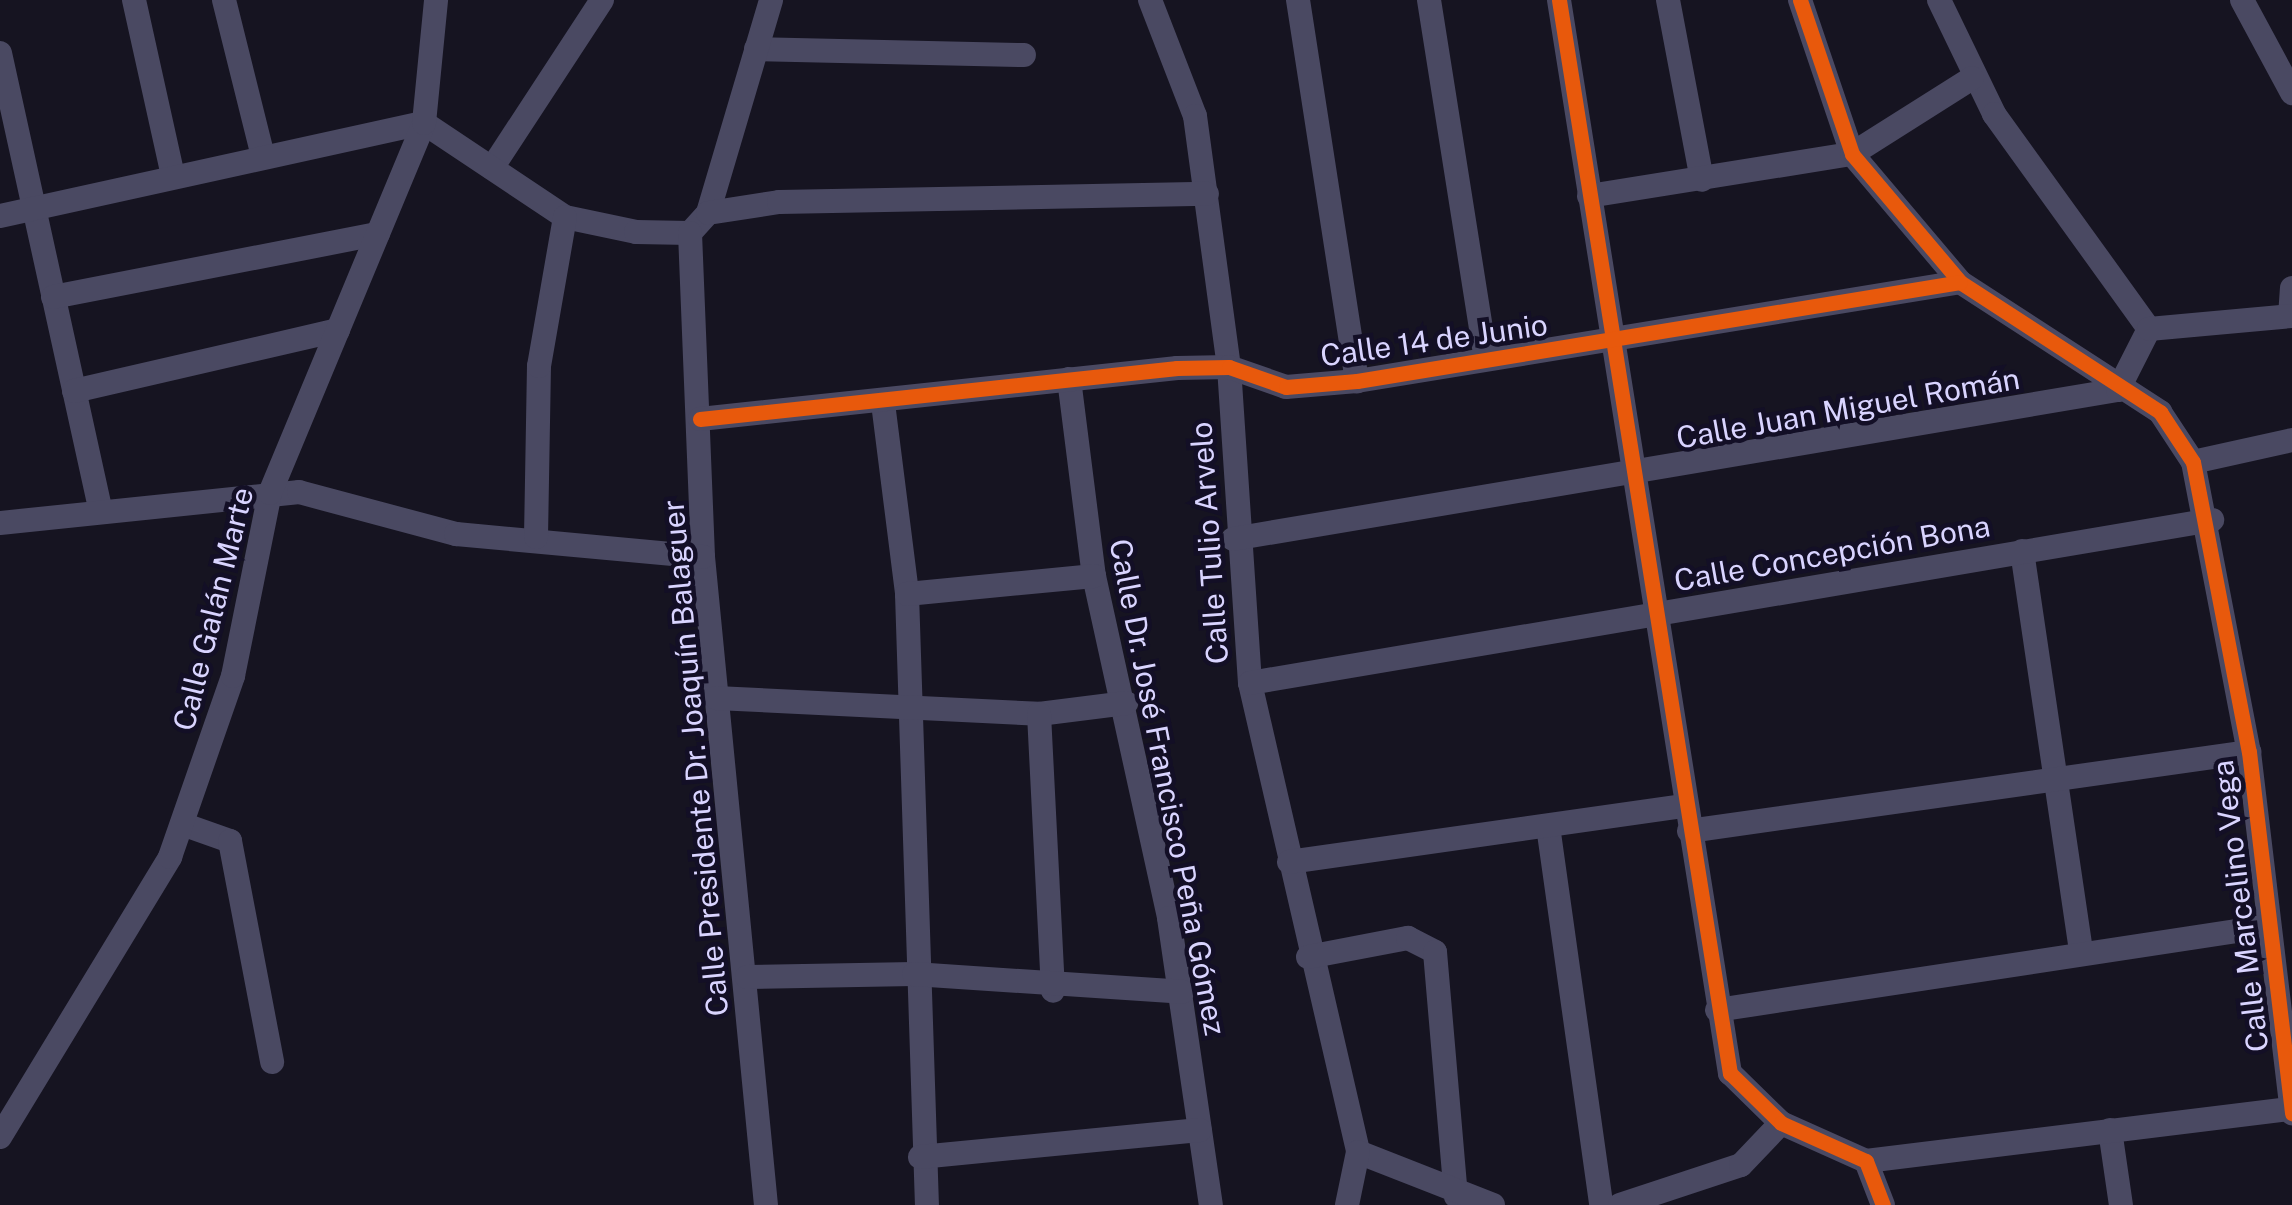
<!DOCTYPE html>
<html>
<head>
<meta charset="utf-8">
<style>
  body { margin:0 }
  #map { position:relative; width:2292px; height:1205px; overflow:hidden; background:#161421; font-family:"Public Sans",sans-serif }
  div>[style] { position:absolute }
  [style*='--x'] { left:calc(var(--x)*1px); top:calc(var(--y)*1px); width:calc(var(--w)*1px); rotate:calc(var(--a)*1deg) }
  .minor>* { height:24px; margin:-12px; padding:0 12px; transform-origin:12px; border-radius:12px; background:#4a4962 }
  .cycleway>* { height:15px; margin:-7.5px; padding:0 7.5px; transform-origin:7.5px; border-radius:7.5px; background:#e8590c }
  span { translate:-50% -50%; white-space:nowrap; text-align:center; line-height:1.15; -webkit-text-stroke:9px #130f26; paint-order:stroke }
  .street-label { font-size:30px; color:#d9d4ff }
</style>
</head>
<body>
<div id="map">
  <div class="minor">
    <i style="--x:134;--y:0;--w:180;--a:77.5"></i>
    <i style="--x:224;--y:0;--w:162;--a:76"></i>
    <i style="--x:1150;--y:0;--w:124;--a:68.8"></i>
    <i style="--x:1195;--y:116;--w:253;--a:82.3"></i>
    <i style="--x:1229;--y:367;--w:317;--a:86.2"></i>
    <i style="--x:1250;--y:683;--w:481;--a:77"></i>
    <i style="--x:1298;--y:0;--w:386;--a:81.2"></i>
    <i style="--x:1429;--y:0;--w:363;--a:81"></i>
    <i style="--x:1559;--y:0;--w:1087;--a:80.95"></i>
    <i style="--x:1730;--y:1073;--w:71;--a:44.4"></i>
    <i style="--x:1781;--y:1123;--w:93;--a:24.1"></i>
    <i style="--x:1866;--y:1161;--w:47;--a:68.9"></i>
    <i style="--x:1668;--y:0;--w:183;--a:79.3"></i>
    <i style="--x:1800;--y:0;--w:163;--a:71.3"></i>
    <i style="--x:1852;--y:154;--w:167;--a:49.8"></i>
    <i style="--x:1960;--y:282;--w:239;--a:33"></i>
    <i style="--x:2160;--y:412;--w:60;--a:56.6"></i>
    <i style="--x:2193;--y:462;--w:295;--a:79.1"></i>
    <i style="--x:2249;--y:752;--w:364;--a:83.2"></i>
    <i style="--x:1939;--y:0;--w:127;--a:64.2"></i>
    <i style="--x:1994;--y:114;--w:265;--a:54.2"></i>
    <i style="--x:2242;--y:0;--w:106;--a:61.7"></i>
    <i style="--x:756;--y:49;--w:268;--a:1.3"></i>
    <i style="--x:0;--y:53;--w:466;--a:77.6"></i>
    <i style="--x:492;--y:168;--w:201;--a:-56.8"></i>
    <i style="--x:1589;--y:196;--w:266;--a:-9.1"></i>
    <i style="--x:1852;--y:154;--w:142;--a:-32.3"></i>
    <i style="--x:708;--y:213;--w:222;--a:-73.5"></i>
    <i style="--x:0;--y:216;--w:434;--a:-12.4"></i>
    <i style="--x:424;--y:123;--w:169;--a:33.7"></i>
    <i style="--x:565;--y:217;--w:73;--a:11.9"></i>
    <i style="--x:636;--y:232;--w:54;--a:1.1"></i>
    <i style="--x:690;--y:233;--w:27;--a:-48"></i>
    <i style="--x:708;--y:213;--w:72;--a:-8.8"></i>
    <i style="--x:779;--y:202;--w:428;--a:-1.1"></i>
    <i style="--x:690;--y:233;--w:324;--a:87.7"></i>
    <i style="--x:703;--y:557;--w:651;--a:84.45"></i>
    <i style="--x:53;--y:297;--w:331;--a:-11"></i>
    <i style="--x:2290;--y:316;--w:28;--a:-86"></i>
    <i style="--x:1069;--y:379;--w:199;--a:82.8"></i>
    <i style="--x:1094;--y:576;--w:350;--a:77.6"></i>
    <i style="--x:1169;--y:918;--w:290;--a:81.7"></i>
    <i style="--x:74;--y:391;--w:271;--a:-13"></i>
    <i style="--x:883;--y:403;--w:193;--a:82.8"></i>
    <i style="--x:907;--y:594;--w:611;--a:88.13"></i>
    <i style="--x:700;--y:419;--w:480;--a:-6.1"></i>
    <i style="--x:1177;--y:368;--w:52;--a:-1.1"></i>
    <i style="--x:1229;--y:367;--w:60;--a:19.3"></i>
    <i style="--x:1286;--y:387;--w:71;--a:-4.8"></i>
    <i style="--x:1357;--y:381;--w:611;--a:-9.32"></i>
    <i style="--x:2193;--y:462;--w:101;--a:-12.5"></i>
    <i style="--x:0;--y:523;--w:301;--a:-5.9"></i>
    <i style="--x:299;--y:492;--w:163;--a:15"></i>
    <i style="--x:456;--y:534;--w:248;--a:5.3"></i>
    <i style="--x:536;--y:537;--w:171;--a:-89"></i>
    <i style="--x:539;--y:366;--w:151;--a:-80.1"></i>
    <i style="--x:1233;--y:539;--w:897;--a:-9.56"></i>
    <i style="--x:2118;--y:390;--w:68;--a:-63.1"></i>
    <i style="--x:2149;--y:329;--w:144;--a:-5.2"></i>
    <i style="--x:2022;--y:551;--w:405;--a:81.6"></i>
    <i style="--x:907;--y:594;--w:188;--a:-5.5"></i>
    <i style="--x:1250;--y:683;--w:976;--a:-9.62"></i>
    <i style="--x:716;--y:698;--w:323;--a:2.8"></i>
    <i style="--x:1039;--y:714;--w:88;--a:-7.2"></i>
    <i style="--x:1039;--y:714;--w:277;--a:87.1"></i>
    <i style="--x:182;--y:824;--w:51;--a:19.5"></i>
    <i style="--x:230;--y:841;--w:225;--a:79.2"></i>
    <i style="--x:1548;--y:826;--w:383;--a:82"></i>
    <i style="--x:1689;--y:831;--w:566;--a:-8.03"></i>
    <i style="--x:1289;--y:862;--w:399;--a:-8.1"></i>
    <i style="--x:1308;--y:957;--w:102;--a:-10.8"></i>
    <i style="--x:1408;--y:938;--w:30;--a:27"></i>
    <i style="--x:1435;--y:952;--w:245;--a:85.1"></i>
    <i style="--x:747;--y:977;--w:167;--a:-1"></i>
    <i style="--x:914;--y:974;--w:269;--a:3.8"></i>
    <i style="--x:1717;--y:1010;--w:558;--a:-8.65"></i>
    <i style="--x:2110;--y:1130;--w:76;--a:81.7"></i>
    <i style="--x:0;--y:1137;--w:328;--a:-58.7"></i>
    <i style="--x:170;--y:857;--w:192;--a:-70.8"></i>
    <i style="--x:233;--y:676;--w:187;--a:-78.6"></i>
    <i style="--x:270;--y:493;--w:401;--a:-67.4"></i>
    <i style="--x:424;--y:123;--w:124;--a:-84.4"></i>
    <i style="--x:1358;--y:1152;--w:145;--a:21.4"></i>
    <i style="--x:920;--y:1157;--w:281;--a:-5.5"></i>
    <i style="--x:1866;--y:1161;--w:428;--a:-7"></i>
    <i style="--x:1347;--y:1205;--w:54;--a:-78.3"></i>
    <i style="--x:1620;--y:1205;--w:127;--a:-18.3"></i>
    <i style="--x:1741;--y:1165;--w:58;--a:-46.4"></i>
  </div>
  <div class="cycleway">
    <i style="--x:1559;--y:0;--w:1087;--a:80.95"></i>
    <i style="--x:1730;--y:1073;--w:71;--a:44.4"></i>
    <i style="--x:1781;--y:1123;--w:93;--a:24.1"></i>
    <i style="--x:1866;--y:1161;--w:47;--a:68.9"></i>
    <i style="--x:1800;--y:0;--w:163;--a:71.3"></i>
    <i style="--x:1852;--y:154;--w:167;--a:49.8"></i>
    <i style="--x:1960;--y:282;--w:239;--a:33"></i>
    <i style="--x:2160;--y:412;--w:60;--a:56.6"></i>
    <i style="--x:2193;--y:462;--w:295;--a:79.1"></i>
    <i style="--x:2249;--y:752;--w:364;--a:83.2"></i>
    <i style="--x:700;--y:419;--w:480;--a:-6.1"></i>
    <i style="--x:1177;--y:368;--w:52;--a:-1.1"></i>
    <i style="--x:1229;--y:367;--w:60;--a:19.3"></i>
    <i style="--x:1286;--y:387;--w:71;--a:-4.8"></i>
    <i style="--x:1357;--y:381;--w:611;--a:-9.32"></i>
  </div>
  <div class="street-label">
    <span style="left:1434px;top:340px;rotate:-8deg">Calle 14 de Junio</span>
    <span style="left:1848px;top:408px;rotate:-10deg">Calle Juan Miguel Román</span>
    <span style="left:1209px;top:543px;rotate:-94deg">Calle Tulio Arvelo</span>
    <span style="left:1832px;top:553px;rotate:-10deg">Calle Concepción Bona</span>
    <span style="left:213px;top:609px;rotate:-76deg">Calle Galán Marte</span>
    <span style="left:695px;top:758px;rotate:-95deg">Calle Presidente Dr. Joaquín Balaguer</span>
    <span style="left:1168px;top:787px;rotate:79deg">Calle Dr. José Francisco Peña Gómez</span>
    <span style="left:2240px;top:906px;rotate:-97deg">Calle Marcelino Vega</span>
  </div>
</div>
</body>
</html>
